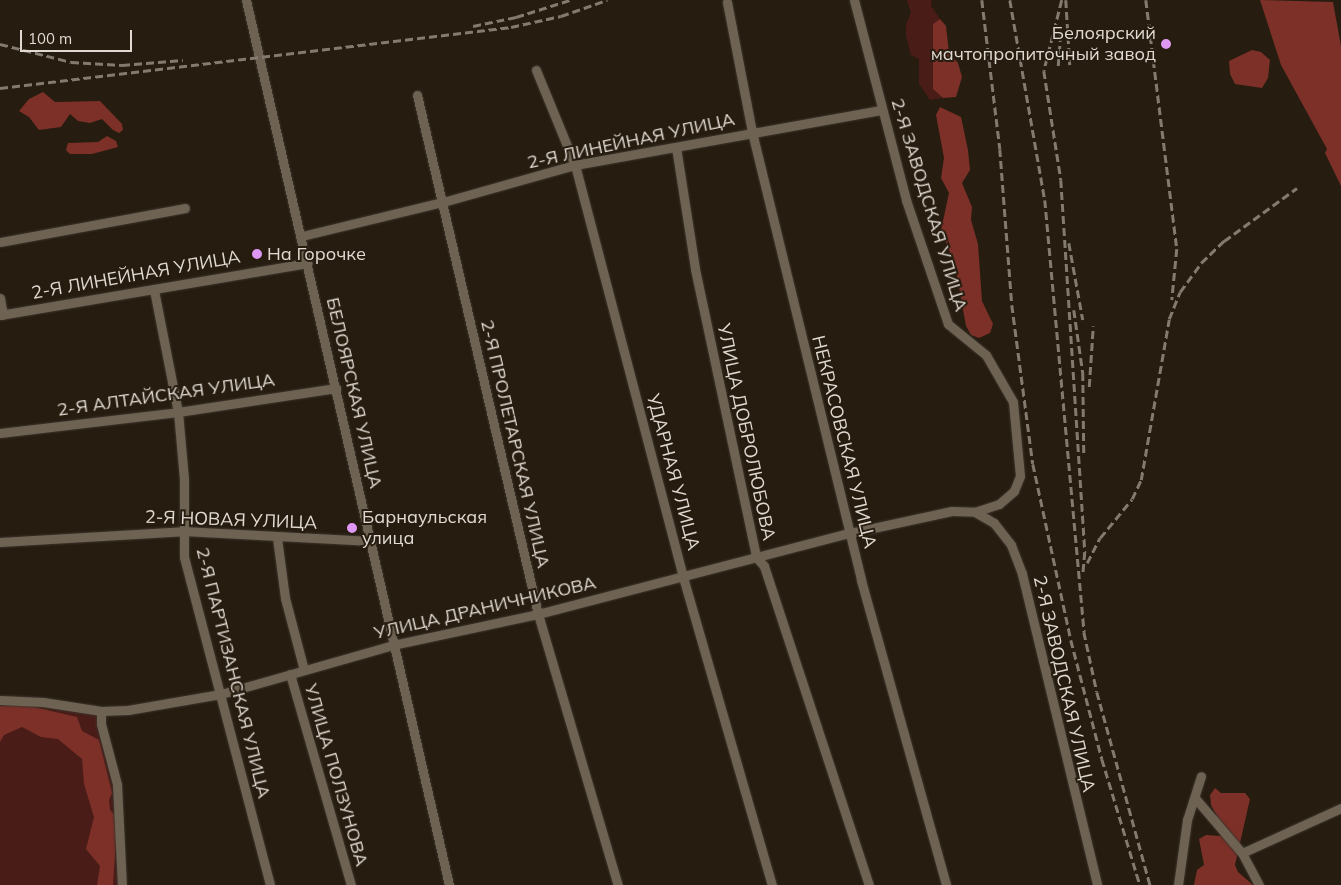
<!DOCTYPE html>
<html>
<head>
<meta charset="utf-8">
<style>
  body { margin:0 }
  #map { position:relative; width:1341px; height:885px; overflow:hidden; background:#261c0f; font-family:Mulish,sans-serif }
  div>[style] { position:absolute }
  [style*='--x'] { left:calc(var(--x)*1px); top:calc(var(--y)*1px); width:calc(var(--w)*1px); rotate:calc(var(--a)*1deg) }
  .green>* { inset:0; background:#4a1c17 }
  .forest>* { inset:0; background:#7c3028 }
  .roads { filter:drop-shadow(0 0 1px #3d352e) drop-shadow(0 0 1px #3d352e) }
  .minor>* { height:9px; margin:-4.5px; padding:0 4.5px; transform-origin:4.5px; border-radius:4.5px; background:#6e6353 }
  .rail>* { height:2.5px; margin-top:-1.25px; transform-origin:0; background:repeating-linear-gradient(90deg,#837b70 0 8px,transparent 0 12px) }
  .dots>* { width:14px; height:14px; translate:-50% -50%; box-sizing:border-box; border:2px solid #261c0f; border-radius:50% }
  span { translate:-50% -50%; white-space:nowrap; text-align:center; line-height:1.15; -webkit-text-stroke:4px #261c0f; paint-order:stroke }
  .poi-label { font-size:18px; color:#e1dad2 }
  .right { translate:-100% -50%; text-align:right }
  .left { translate:0 -50%; text-align:left }
  .street-label { font-size:18px; color:#e1dad2 }
  .scale { position:absolute; left:20px; top:30px; width:112px; height:22px; box-sizing:border-box; border:2px solid #e1dad2; border-top:0; padding-left:6px; font-size:15px; line-height:18px; white-space:nowrap; color:#e1dad2; -webkit-text-stroke:4px #261c0f; paint-order:stroke }
</style>
</head>
<body>
<div id="map">
  <div class="green">
    <i style="clip-path:polygon(907px 0,932px 0,931px 6px,940px 19px,933px 24px,933px 89px,943px 98px,930px 100px,919px 84px,919px 59px,911px 55px,906px 36px,906px 24px,911px 13px)"></i>
    <i style="clip-path:polygon(0 700px,101px 711px,114px 767px,123px 885px,0 885px)"></i>
  </div>
  <div class="forest">
    <i style="clip-path:polygon(1260px 0,1333px 2px,1341px 46px,1341px 186px,1325px 153px,1327px 149px,1281px 65px)"></i>
    <i style="clip-path:polygon(940px 19px,946px 26px,949px 53px,958px 63px,962px 77px,956px 97px,943px 98px,933px 89px,933px 24px)"></i>
    <i style="clip-path:polygon(1252px 50px,1261px 52px,1270px 60px,1268px 78px,1262px 88px,1235px 84px,1230px 74px,1229px 61px)"></i>
    <i style="clip-path:polygon(43px 92px,55px 102px,100px 101px,122px 124px,123px 130px,119px 133px,113px 130px,102px 119px,90px 123px,78px 121px,70px 114px,61px 127px,39px 130px,29px 117px,19px 111px,29px 99px)"></i>
    <i style="clip-path:polygon(940px 107px,961px 117px,968px 150px,970px 170px,962px 183px,972px 207px,971px 220px,978px 244px,982px 301px,993px 324px,990px 333px,979px 338px,971px 335px,966px 326px,955px 265px,941px 230px,949px 193px,941px 178px,944px 158px,936px 115px)"></i>
    <i style="clip-path:polygon(107px 136px,116px 141px,118px 147px,92px 154px,70px 154px,66px 150px,68px 143px,98px 142px)"></i>
    <i style="clip-path:polygon(25px 705px,77px 717px,82px 731px,99px 740px,112px 793px,109px 800px,110px 810px,116px 816px,117px 826px,113px 885px,97px 885px,100px 866px,86px 849px,94px 817px,84px 784px,82px 759px,58px 739px,41px 737px,22px 727px,4px 735px,0 742px,0 706px)"></i>
    <i style="clip-path:polygon(1215px 788px,1221px 793px,1245px 793px,1250px 799px,1235px 865px,1238px 872px,1253px 885px,1194px 885px,1197px 870px,1204px 865px,1199px 839px,1206px 835px,1221px 836px,1220px 822px,1211px 805px,1210px 795px)"></i>
  </div>
  <div class="roads">
    <div class="minor">
      <i style="--x:246;--y:0;--w:908;--a:77.08"></i>
      <i style="--x:854;--y:0;--w:207;--a:75.4"></i>
      <i style="--x:906;--y:200;--w:131;--a:71.3"></i>
      <i style="--x:948;--y:324;--w:49;--a:39.2"></i>
      <i style="--x:986;--y:355;--w:54;--a:60.1"></i>
      <i style="--x:1013;--y:402;--w:74;--a:84.6"></i>
      <i style="--x:1020;--y:476;--w:16;--a:112"></i>
      <i style="--x:1014;--y:491;--w:20;--a:139"></i>
      <i style="--x:999;--y:504;--w:25;--a:162"></i>
      <i style="--x:975;--y:512;--w:22;--a:30"></i>
      <i style="--x:994;--y:523;--w:28;--a:52"></i>
      <i style="--x:1011;--y:545;--w:31;--a:69"></i>
      <i style="--x:1022;--y:574;--w:320;--a:76.4"></i>
      <i style="--x:727;--y:2;--w:132;--a:79.1"></i>
      <i style="--x:752;--y:132;--w:461;--a:76.3"></i>
      <i style="--x:861;--y:580;--w:317;--a:74.4"></i>
      <i style="--x:536;--y:70;--w:103;--a:67.7"></i>
      <i style="--x:575;--y:165;--w:426;--a:75.3"></i>
      <i style="--x:683;--y:577;--w:321;--a:73.9"></i>
      <i style="--x:417;--y:95;--w:533;--a:76.88"></i>
      <i style="--x:538;--y:614;--w:283;--a:73.6"></i>
      <i style="--x:676;--y:147;--w:123;--a:81.1"></i>
      <i style="--x:695;--y:269;--w:294;--a:78"></i>
      <i style="--x:756;--y:557;--w:12;--a:48"></i>
      <i style="--x:764;--y:566;--w:336;--a:71.8"></i>
      <i style="--x:302;--y:236;--w:145;--a:-13.6"></i>
      <i style="--x:443;--y:202;--w:137;--a:-15.7"></i>
      <i style="--x:575;--y:165;--w:312;--a:-10.2"></i>
      <i style="--x:0;--y:242;--w:188;--a:-10.4"></i>
      <i style="--x:154;--y:290;--w:124;--a:78.9"></i>
      <i style="--x:178;--y:412;--w:67;--a:84.9"></i>
      <i style="--x:184;--y:479;--w:78;--a:90"></i>
      <i style="--x:184;--y:557;--w:339;--a:75.3"></i>
      <i style="--x:0;--y:298;--w:17;--a:80"></i>
      <i style="--x:0;--y:315;--w:312;--a:-9.6"></i>
      <i style="--x:0;--y:433;--w:179;--a:-6.7"></i>
      <i style="--x:178;--y:412;--w:160;--a:-8.6"></i>
      <i style="--x:277;--y:538;--w:61;--a:82.4"></i>
      <i style="--x:285;--y:598;--w:74;--a:75.2"></i>
      <i style="--x:0;--y:542;--w:183;--a:-3.4"></i>
      <i style="--x:183;--y:531;--w:189;--a:3"></i>
      <i style="--x:290;--y:674;--w:220;--a:73.9"></i>
      <i style="--x:0;--y:700;--w:43;--a:2.7"></i>
      <i style="--x:43;--y:702;--w:59;--a:8.8"></i>
      <i style="--x:101;--y:711;--w:27;--a:-2"></i>
      <i style="--x:128;--y:710;--w:94;--a:-9.8"></i>
      <i style="--x:221;--y:694;--w:179;--a:-15.9"></i>
      <i style="--x:393;--y:645;--w:148;--a:-12.1"></i>
      <i style="--x:538;--y:614;--w:322;--a:-14.6"></i>
      <i style="--x:850;--y:533;--w:104;--a:-12.2"></i>
      <i style="--x:952;--y:511;--w:23;--a:2"></i>
      <i style="--x:101;--y:711;--w:13;--a:90"></i>
      <i style="--x:101;--y:724;--w:62;--a:75.1"></i>
      <i style="--x:117;--y:784;--w:101;--a:87.2"></i>
      <i style="--x:1195;--y:798;--w:72;--a:49.5"></i>
      <i style="--x:1242;--y:853;--w:36;--a:62"></i>
      <i style="--x:1242;--y:853;--w:109;--a:-24.4"></i>
      <i style="--x:1178;--y:885;--w:66;--a:-82.1"></i>
      <i style="--x:1187;--y:820;--w:46;--a:-72.3"></i>
    </div>
  </div>
  <div class="rail">
    <i style="--x:982;--y:0;--w:150;--a:83.1"></i>
    <i style="--x:1000;--y:149;--w:156;--a:85.6"></i>
    <i style="--x:1012;--y:305;--w:160;--a:82.5"></i>
    <i style="--x:1033;--y:464;--w:180;--a:77.8"></i>
    <i style="--x:1071;--y:640;--w:123;--a:75.4"></i>
    <i style="--x:1102;--y:759;--w:132;--a:73.2"></i>
    <i style="--x:1010;--y:0;--w:203;--a:80.1"></i>
    <i style="--x:1045;--y:200;--w:434;--a:84.8"></i>
    <i style="--x:1084;--y:632;--w:61;--a:77.8"></i>
    <i style="--x:1097;--y:692;--w:200;--a:74.6"></i>
    <i style="--x:1062;--y:0;--w:73;--a:104.2"></i>
    <i style="--x:1044;--y:71;--w:110;--a:81.1"></i>
    <i style="--x:1061;--y:180;--w:373;--a:86.3"></i>
    <i style="--x:1085;--y:552;--w:21;--a:95"></i>
    <i style="--x:1066;--y:0;--w:65;--a:86.5"></i>
    <i style="--x:1146;--y:0;--w:251;--a:82.9"></i>
    <i style="--x:1177;--y:249;--w:51;--a:95.6"></i>
    <i style="--x:473;--y:26;--w:44;--a:-11.8"></i>
    <i style="--x:516;--y:17;--w:57;--a:-17.5"></i>
    <i style="--x:0;--y:44;--w:73;--a:14.2"></i>
    <i style="--x:71;--y:62;--w:51;--a:3.4"></i>
    <i style="--x:122;--y:65;--w:61;--a:-4.7"></i>
    <i style="--x:1058;--y:66;--w:40;--a:-85.7"></i>
    <i style="--x:0;--y:88;--w:515;--a:-6.81"></i>
    <i style="--x:511;--y:27;--w:51;--a:-12.4"></i>
    <i style="--x:561;--y:16;--w:49;--a:-19.2"></i>
    <i style="--x:1069;--y:243;--w:78;--a:79.7"></i>
    <i style="--x:1074;--y:310;--w:64;--a:81.9"></i>
    <i style="--x:1083;--y:373;--w:81;--a:89.3"></i>
    <i style="--x:1089;--y:387;--w:61;--a:-86.2"></i>
    <i style="--x:1087;--y:563;--w:28;--a:-63"></i>
    <i style="--x:1100;--y:538;--w:50;--a:-50.6"></i>
    <i style="--x:1132;--y:499;--w:21;--a:-65"></i>
    <i style="--x:1141;--y:480;--w:163;--a:-80.1"></i>
    <i style="--x:1169;--y:319;--w:29;--a:-68"></i>
    <i style="--x:1180;--y:292;--w:36;--a:-54"></i>
    <i style="--x:1201;--y:263;--w:32;--a:-44"></i>
    <i style="--x:1224;--y:241;--w:90;--a:-36"></i>
  </div>
  <div class="dots">
    <i style="left:1166px;top:44px;background:#de98f3"></i>
    <i style="left:257px;top:254px;background:#de98f3"></i>
    <i style="left:352px;top:528px;background:#de98f3"></i>
  </div>
  <div class="poi-label">
    <span class="right" style="left:1156px;top:44px">Белоярский<br>мачтопропиточный завод</span>
    <span class="left" style="left:267px;top:254px">На Горочке</span>
    <span class="left" style="left:362px;top:528px">Барнаульская<br>улица</span>
  </div>
  <div class="street-label">
    <span style="left:631px;top:141px;rotate:-12deg">2-Я ЛИНЕЙНАЯ УЛИЦА</span>
    <span style="left:929px;top:205px;rotate:73deg">2-Я ЗАВОДСКАЯ УЛИЦА</span>
    <span style="left:136px;top:275px;rotate:-10deg">2-Я ЛИНЕЙНАЯ УЛИЦА</span>
    <span style="left:354px;top:393px;rotate:77deg">БЕЛОЯРСКАЯ УЛИЦА</span>
    <span style="left:166px;top:395px;rotate:-8deg">2-Я АЛТАЙСКАЯ УЛИЦА</span>
    <span style="left:746px;top:432px;rotate:78deg">УЛИЦА ДОБРОЛЮБОВА</span>
    <span style="left:844px;top:442px;rotate:76deg">НЕКРАСОВСКАЯ УЛИЦА</span>
    <span style="left:515px;top:444px;rotate:77deg">2-Я ПРОЛЕТАРСКАЯ УЛИЦА</span>
    <span style="left:673px;top:472px;rotate:75deg">УДАРНАЯ УЛИЦА</span>
    <span style="left:231px;top:520px;rotate:2deg">2-Я НОВАЯ УЛИЦА</span>
    <span style="left:485px;top:608px;rotate:-13deg">УЛИЦА ДРАНИЧНИКОВА</span>
    <span style="left:233px;top:673px;rotate:76deg">2-Я ПАРТИЗАНСКАЯ УЛИЦА</span>
    <span style="left:1064px;top:684px;rotate:77deg">2-Я ЗАВОДСКАЯ УЛИЦА</span>
    <span style="left:336px;top:775px;rotate:74deg">УЛИЦА ПОЛЗУНОВА</span>
  </div>
  <div class="scale">100 m</div>
</div>
</body>
</html>
